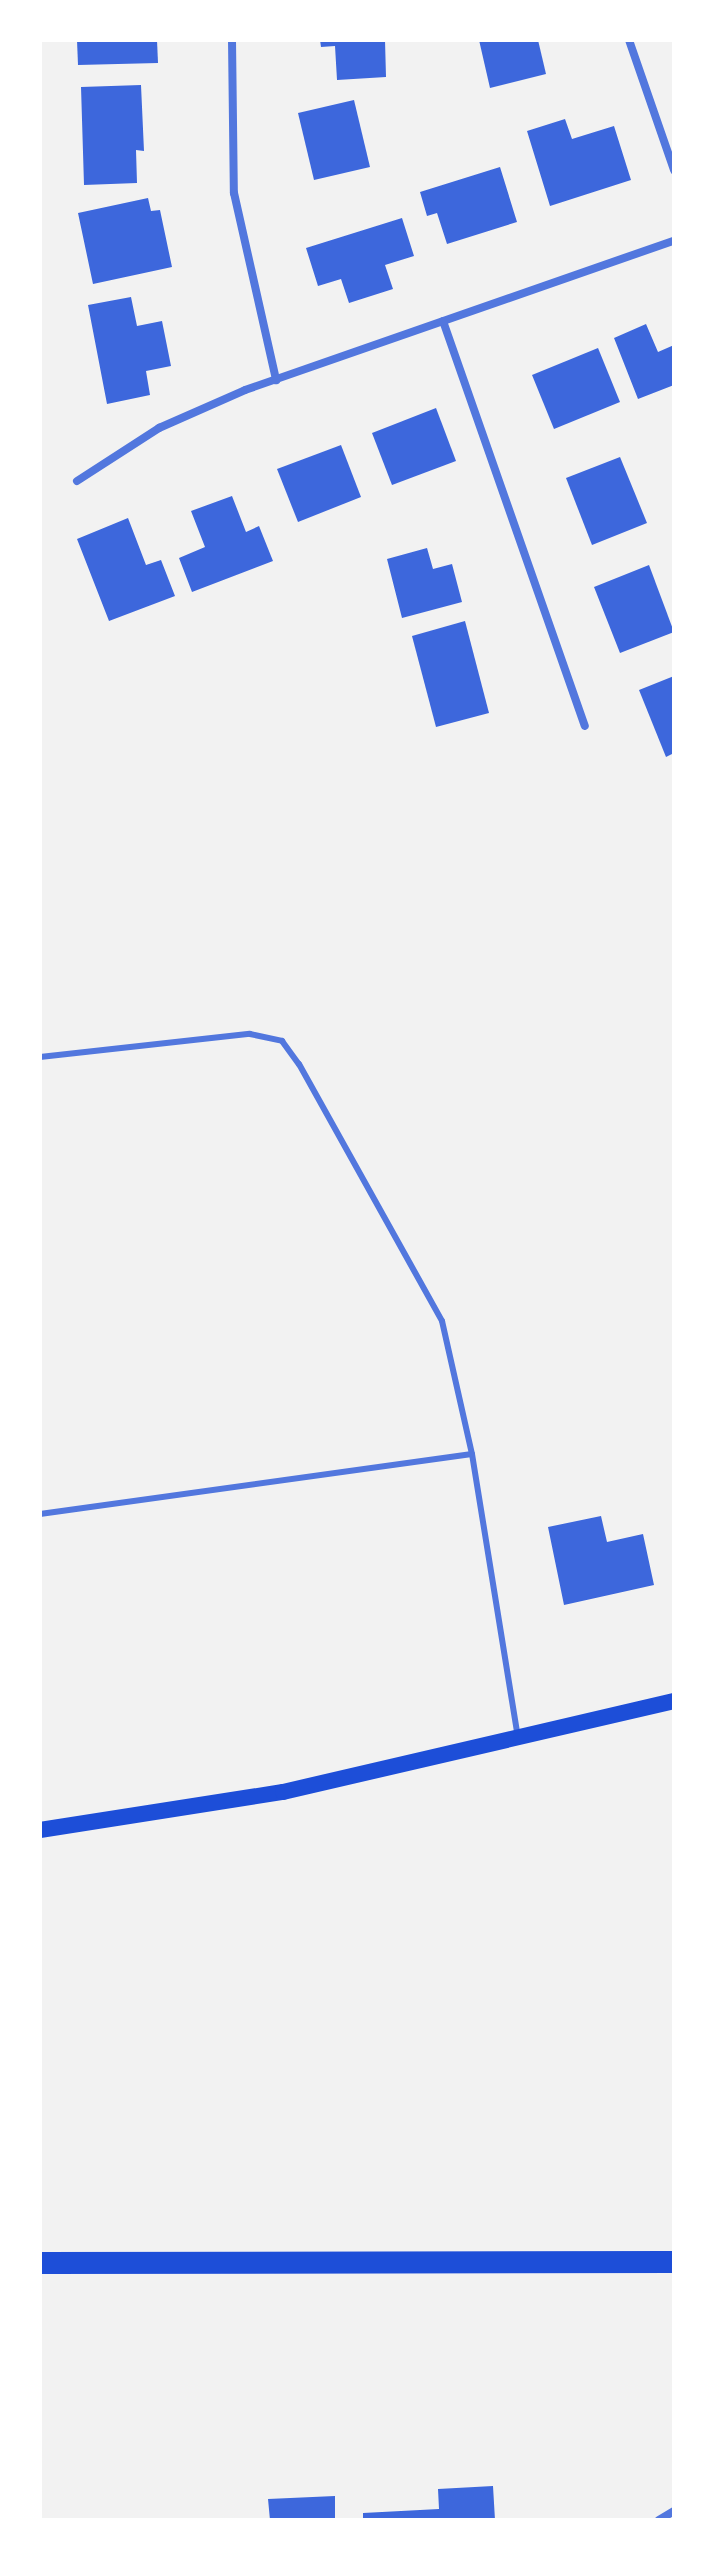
<!DOCTYPE html>
<html>
<head>
<meta charset="utf-8">
<style>
  body { margin:0 }
  #map { position:relative; width:714px; height:2560px; overflow:hidden; background:#f2f2f2; font-family:"Playfair Display",serif }
  div>[style] { position:absolute }
  [style*='--x'] { left:calc(var(--x)*1px); top:calc(var(--y)*1px); width:calc(var(--w)*1px); rotate:calc(var(--a)*1deg) }
  .building>* { inset:0; background:#3d67dc }
  .service>* { height:6px; margin:-3px; padding:0 3px; transform-origin:3px; border-radius:3px; background:#5277de }
  .minor>* { height:8px; margin:-4px; padding:0 4px; transform-origin:4px; border-radius:4px; background:#5277de }
  .secondary>* { height:16px; margin:-8px; padding:0 8px; transform-origin:8px; border-radius:8px; background:#1d4ed8 }
  .trunk>* { height:22px; margin:-11px; padding:0 11px; transform-origin:11px; border-radius:11px; background:#1d4ed8 }
  span { translate:-50% -50%; white-space:nowrap; text-align:center; line-height:1.15; -webkit-text-stroke:8px #fff; paint-order:stroke }
  .frame { position:absolute; inset:0; border:42px solid #fff; pointer-events:none }
</style>
</head>
<body>
<div id="map">
  <div class="building">
    <i style="clip-path:polygon(77px 40px,157px 40px,158px 63px,78px 65px)"></i>
    <i style="clip-path:polygon(320px 40px,385px 40px,386px 77px,337px 80px,335px 46px,321px 47px)"></i>
    <i style="clip-path:polygon(479px 40px,538px 40px,546px 74px,490px 88px)"></i>
    <i style="clip-path:polygon(141px 85px,144px 151px,136px 150px,137px 183px,84px 185px,81px 87px)"></i>
    <i style="clip-path:polygon(354px 100px,370px 167px,314px 180px,298px 113px)"></i>
    <i style="clip-path:polygon(565px 119px,572px 139px,614px 126px,631px 180px,550px 206px,527px 131px)"></i>
    <i style="clip-path:polygon(500px 167px,517px 222px,447px 244px,437px 213px,427px 216px,420px 192px)"></i>
    <i style="clip-path:polygon(148px 198px,151px 211px,160px 210px,172px 267px,93px 284px,78px 213px)"></i>
    <i style="clip-path:polygon(402px 218px,414px 256px,385px 265px,393px 289px,349px 303px,341px 279px,318px 286px,306px 248px)"></i>
    <i style="clip-path:polygon(131px 297px,137px 326px,162px 321px,171px 366px,146px 371px,150px 395px,107px 404px,88px 305px)"></i>
    <i style="clip-path:polygon(646px 324px,658px 352px,674px 345px,674px 385px,638px 399px,614px 338px)"></i>
    <i style="clip-path:polygon(598px 348px,620px 402px,554px 429px,532px 375px)"></i>
    <i style="clip-path:polygon(436px 408px,456px 461px,392px 485px,372px 433px)"></i>
    <i style="clip-path:polygon(341px 445px,361px 497px,298px 522px,277px 469px)"></i>
    <i style="clip-path:polygon(620px 457px,647px 523px,592px 545px,566px 478px)"></i>
    <i style="clip-path:polygon(232px 496px,246px 532px,259px 526px,273px 561px,192px 592px,179px 558px,205px 547px,191px 511px)"></i>
    <i style="clip-path:polygon(128px 518px,146px 565px,161px 560px,175px 596px,109px 621px,77px 539px)"></i>
    <i style="clip-path:polygon(427px 548px,433px 569px,452px 564px,462px 602px,402px 618px,387px 559px)"></i>
    <i style="clip-path:polygon(649px 565px,674px 632px,620px 653px,594px 587px)"></i>
    <i style="clip-path:polygon(465px 621px,489px 713px,436px 727px,412px 636px)"></i>
    <i style="clip-path:polygon(674px 676px,674px 753px,666px 757px,639px 690px)"></i>
    <i style="clip-path:polygon(601px 1516px,607px 1542px,643px 1534px,654px 1585px,564px 1605px,548px 1527px)"></i>
    <i style="clip-path:polygon(493px 2486px,495px 2520px,363px 2520px,363px 2513px,439px 2509px,438px 2489px)"></i>
    <i style="clip-path:polygon(335px 2496px,335px 2520px,270px 2520px,268px 2499px)"></i>
  </div>
  <div class="service">
    <i style="--x:40;--y:1057;--w:211;--a:-6.3"></i>
    <i style="--x:250;--y:1034;--w:33;--a:12"></i>
    <i style="--x:282;--y:1041;--w:29;--a:54"></i>
    <i style="--x:299;--y:1064;--w:294;--a:60.9"></i>
    <i style="--x:442;--y:1321;--w:136;--a:77.3"></i>
    <i style="--x:472;--y:1454;--w:287;--a:80.8"></i>
    <i style="--x:40;--y:1514;--w:436;--a:-7.9"></i>
  </div>
  <div class="minor">
    <i style="--x:232;--y:40;--w:153;--a:89.3"></i>
    <i style="--x:234;--y:193;--w:192;--a:77.3"></i>
    <i style="--x:629;--y:40;--w:138;--a:70.9"></i>
    <i style="--x:443;--y:321;--w:429;--a:70.7"></i>
    <i style="--x:77;--y:481;--w:98;--a:-32.9"></i>
    <i style="--x:159;--y:428;--w:94;--a:-23.8"></i>
    <i style="--x:245;--y:390;--w:454;--a:-19.2"></i>
    <i style="--x:659;--y:2520;--w:17;--a:-31"></i>
  </div>
  <div class="secondary">
    <i style="--x:40;--y:1830;--w:246;--a:-8.9"></i>
    <i style="--x:283;--y:1792;--w:401;--a:-13.1"></i>
  </div>
  <div class="trunk">
    <i style="--x:40;--y:2263;--w:634;--a:-0.09"></i>
  </div>
  <div class="frame"></div>
</div>
</body>
</html>
